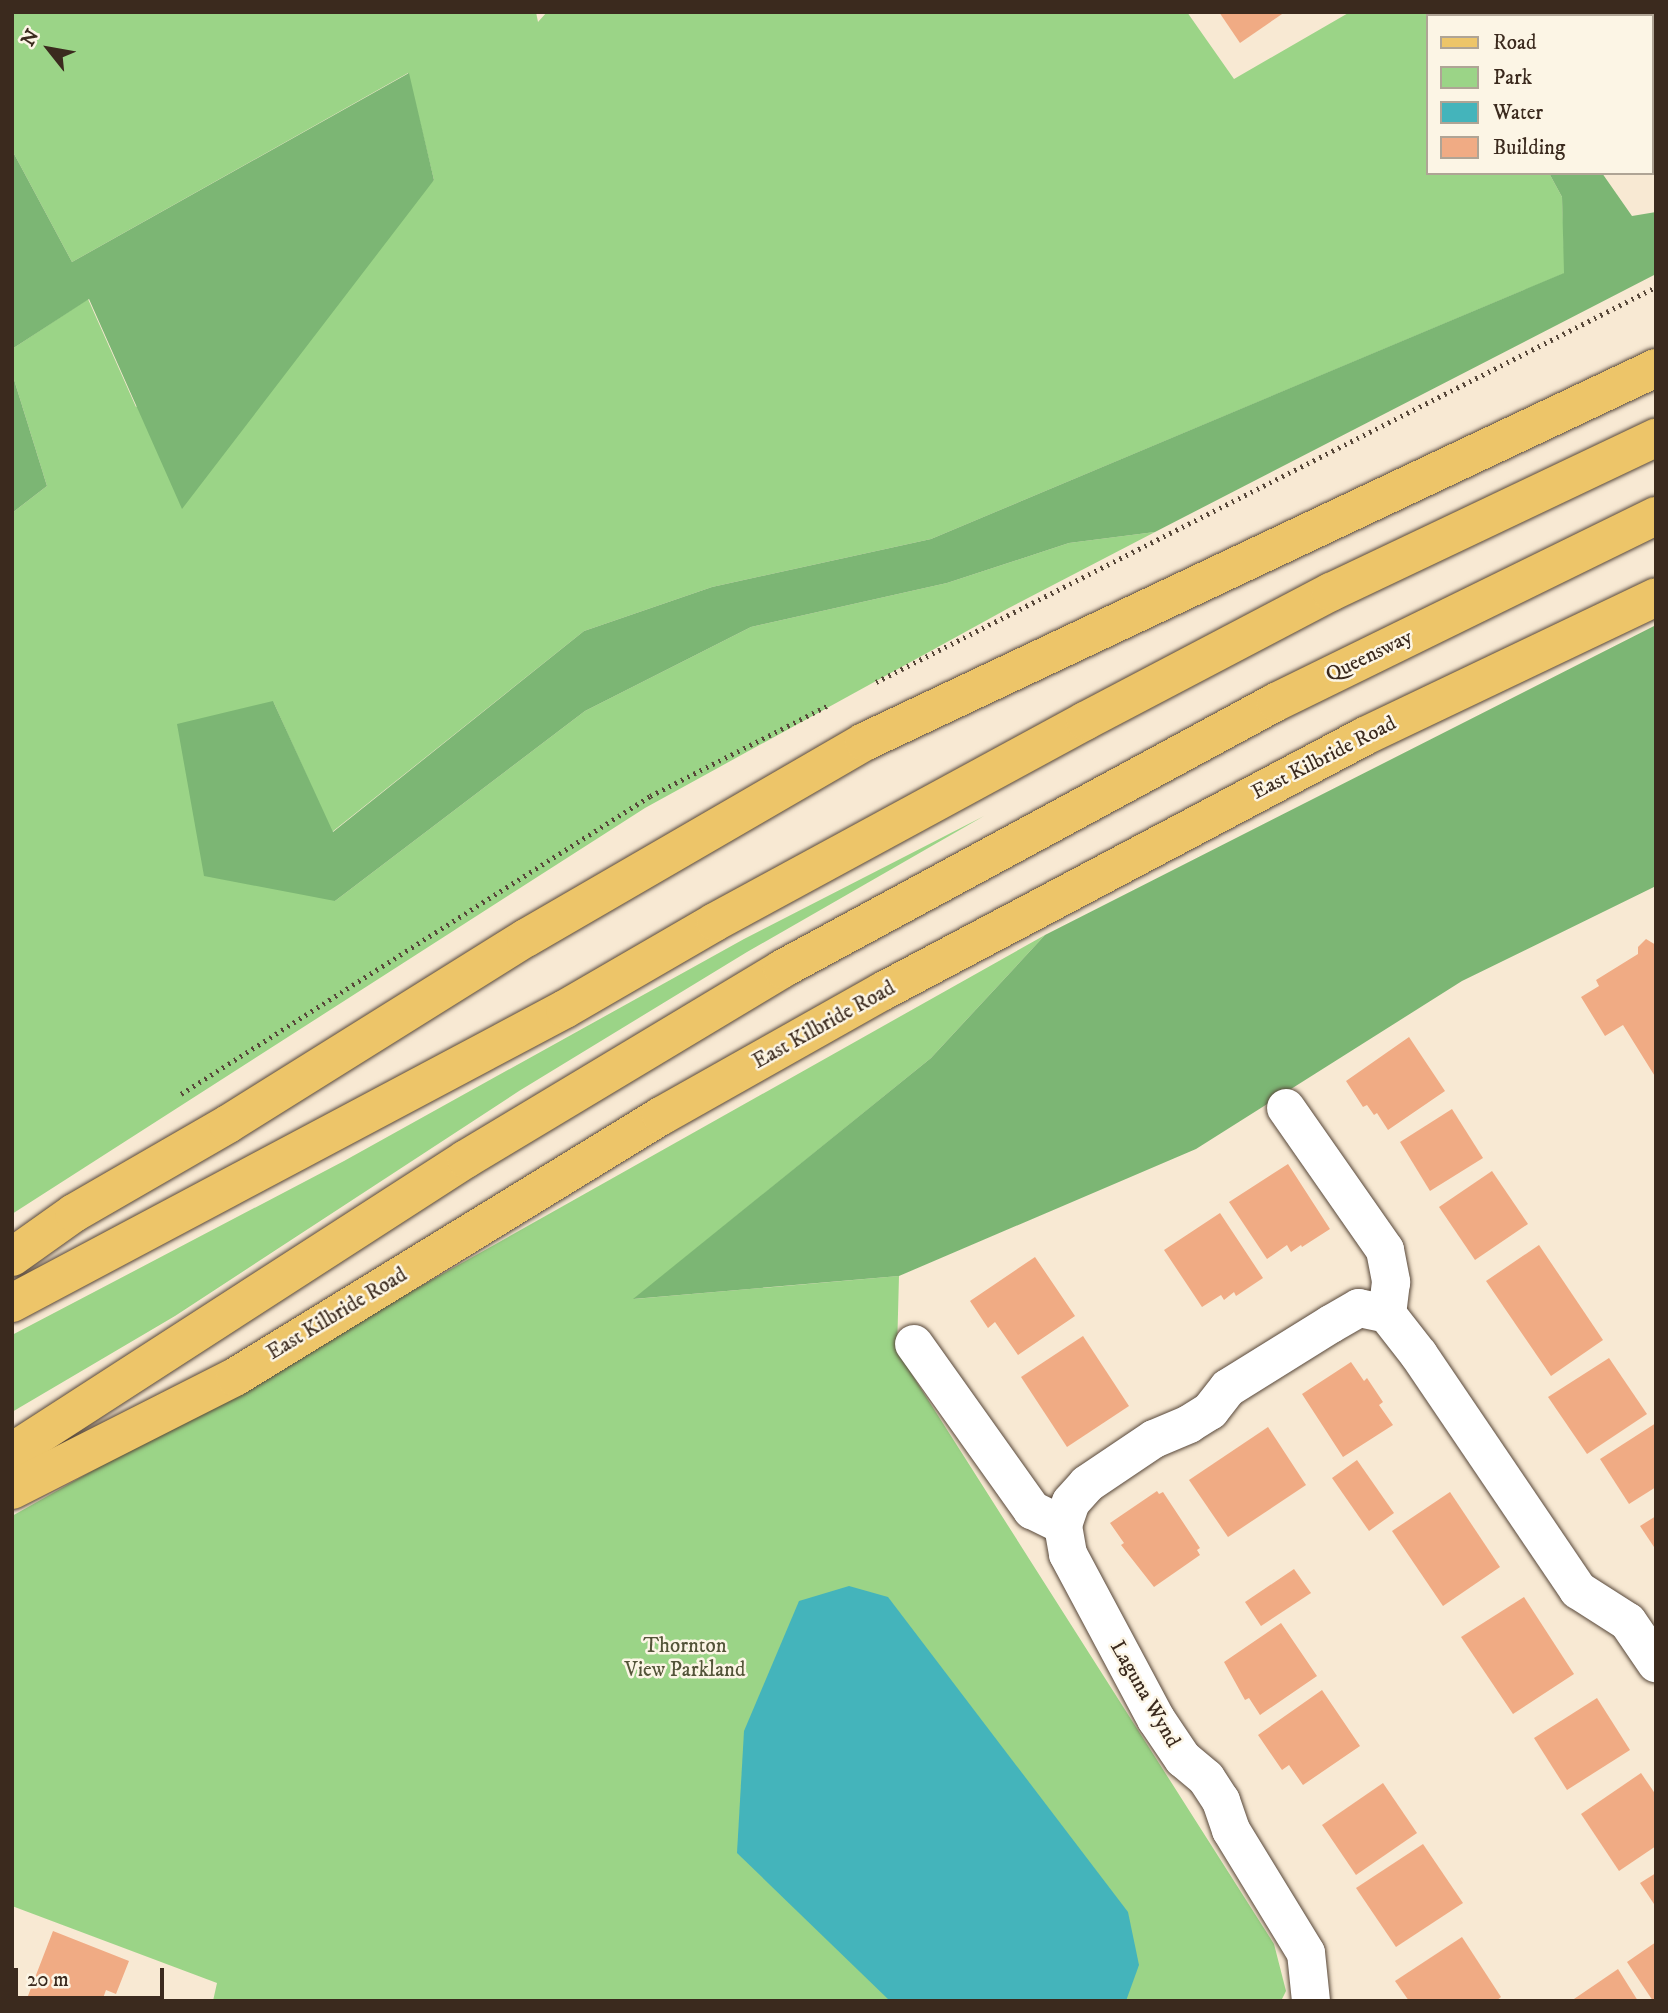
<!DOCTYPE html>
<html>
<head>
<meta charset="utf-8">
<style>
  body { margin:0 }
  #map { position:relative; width:1668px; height:2013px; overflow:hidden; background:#f8e9d3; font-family:"IM FELL DW Pica",serif }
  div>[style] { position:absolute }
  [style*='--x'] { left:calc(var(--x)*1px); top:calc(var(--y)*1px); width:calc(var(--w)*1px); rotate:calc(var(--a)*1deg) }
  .green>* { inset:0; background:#9bd487 }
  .forest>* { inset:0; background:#7cb674 }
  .water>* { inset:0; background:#44b4bb }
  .building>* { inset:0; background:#f0ab84 }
  .path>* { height:4.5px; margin-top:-2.25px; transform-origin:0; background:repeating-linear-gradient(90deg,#574739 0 2px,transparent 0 7px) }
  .roads { filter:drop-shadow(0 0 2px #574739) drop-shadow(0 0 2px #574739) }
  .minor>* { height:38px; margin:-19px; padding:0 19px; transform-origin:19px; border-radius:19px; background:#fff }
  .major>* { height:38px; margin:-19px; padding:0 19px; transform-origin:19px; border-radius:19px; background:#edc569 }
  span { translate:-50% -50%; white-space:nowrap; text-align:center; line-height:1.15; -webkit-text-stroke:5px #fcf5e5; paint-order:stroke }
  .street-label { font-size:21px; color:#3b2a1e }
  .park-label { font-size:21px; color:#535438 }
  .frame { position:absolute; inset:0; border:14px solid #3b2a1e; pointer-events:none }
  .legend { position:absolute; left:1426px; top:14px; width:228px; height:161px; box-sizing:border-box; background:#fcf5e5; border:2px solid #afa495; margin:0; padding:9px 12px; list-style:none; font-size:21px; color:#3b2a1e }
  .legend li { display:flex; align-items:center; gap:14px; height:35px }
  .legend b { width:35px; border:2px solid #afa495 }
  .north { position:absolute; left:14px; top:14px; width:70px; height:70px; -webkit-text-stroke:5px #fcf5e5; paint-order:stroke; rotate:301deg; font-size:19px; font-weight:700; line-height:28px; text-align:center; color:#3b2a1e }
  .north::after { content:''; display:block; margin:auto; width:24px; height:32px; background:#3b2a1e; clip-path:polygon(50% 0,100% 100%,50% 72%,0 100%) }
  .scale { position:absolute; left:14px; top:1968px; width:150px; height:32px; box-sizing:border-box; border:4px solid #3b2a1e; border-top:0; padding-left:9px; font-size:21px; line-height:24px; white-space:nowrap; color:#3b2a1e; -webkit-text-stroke:5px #fcf5e5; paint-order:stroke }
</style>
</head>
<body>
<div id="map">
  <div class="green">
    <i style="clip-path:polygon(12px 12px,536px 12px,538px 22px,547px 12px,1187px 12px,1234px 79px,1350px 12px,1461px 12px,1462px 16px,1428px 16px,1428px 173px,1549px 173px,1562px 197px,1565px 273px,931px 539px,712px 587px,584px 631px,332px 832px,273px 701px,335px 901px,585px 711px,751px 627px,947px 583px,1069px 543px,1155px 532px,1007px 609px,645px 808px,12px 1214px,12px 513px,47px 486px,12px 373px,12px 349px,88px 299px,136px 407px,434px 180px,408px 73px,72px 262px,12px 150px)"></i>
    <i style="clip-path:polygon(984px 816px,747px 952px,519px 1091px,175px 1316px,12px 1412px,12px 1335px,344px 1161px,744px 939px)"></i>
    <i style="clip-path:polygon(1045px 935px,931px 1058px,634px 1299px,899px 1276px,897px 1351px,1274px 1944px,1286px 1991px,1281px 2001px,213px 2001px,217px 1983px,12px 1906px,12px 1516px)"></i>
  </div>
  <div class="forest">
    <i style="clip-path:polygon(409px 73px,434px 180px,182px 509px,89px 299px,12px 349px,12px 150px,72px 262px)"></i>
    <i style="clip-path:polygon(1549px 173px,1602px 173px,1632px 216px,1656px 212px,1656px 274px,1155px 532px,1069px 543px,947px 583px,751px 627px,585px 711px,335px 901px,204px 876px,177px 724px,273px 701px,333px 832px,584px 631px,712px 587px,931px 539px,1564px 273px,1562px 197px)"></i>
    <i style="clip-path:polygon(12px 373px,47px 486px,12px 513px)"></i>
    <i style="clip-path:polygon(1656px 625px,1656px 886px,1462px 981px,1196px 1149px,899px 1276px,633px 1299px,931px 1058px,1045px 935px)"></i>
  </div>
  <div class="water">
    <i style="clip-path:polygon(849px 1586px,888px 1597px,1128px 1912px,1139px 1965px,1126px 2001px,890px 2001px,737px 1853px,744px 1731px,799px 1601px)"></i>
  </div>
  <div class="building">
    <i style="clip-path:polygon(1219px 12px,1285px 12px,1240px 43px)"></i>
    <i style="clip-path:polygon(1646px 939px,1656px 945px,1656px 1078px,1623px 1025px,1605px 1036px,1581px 997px,1599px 986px,1596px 980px,1638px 954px,1638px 947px)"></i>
    <i style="clip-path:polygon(1409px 1037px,1445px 1091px,1388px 1130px,1377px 1113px,1374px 1115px,1367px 1105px,1363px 1107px,1346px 1081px)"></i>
    <i style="clip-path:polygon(1452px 1109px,1483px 1158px,1430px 1191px,1400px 1142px)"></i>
    <i style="clip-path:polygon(1288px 1164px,1330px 1229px,1302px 1247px,1301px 1245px,1291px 1252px,1287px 1245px,1267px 1259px,1229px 1202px)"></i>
    <i style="clip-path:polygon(1492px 1171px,1528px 1224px,1475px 1260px,1439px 1207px)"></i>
    <i style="clip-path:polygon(1220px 1213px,1263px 1278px,1236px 1296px,1234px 1292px,1224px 1300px,1221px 1295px,1202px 1307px,1164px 1250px)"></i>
    <i style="clip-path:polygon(1539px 1245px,1603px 1340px,1551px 1376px,1486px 1281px)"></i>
    <i style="clip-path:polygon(1035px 1257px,1075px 1316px,1018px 1355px,995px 1322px,988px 1328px,970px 1301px)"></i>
    <i style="clip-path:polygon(1083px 1336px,1129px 1406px,1067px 1447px,1021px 1377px)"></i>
    <i style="clip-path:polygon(1609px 1358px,1647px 1414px,1587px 1454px,1548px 1397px)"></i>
    <i style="clip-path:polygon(1351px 1362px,1364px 1381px,1367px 1378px,1383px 1402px,1379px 1405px,1393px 1425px,1343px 1457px,1302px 1394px)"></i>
    <i style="clip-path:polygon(1656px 1423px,1656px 1487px,1629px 1504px,1600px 1459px)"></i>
    <i style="clip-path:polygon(1268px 1427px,1306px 1485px,1228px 1537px,1189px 1480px)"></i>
    <i style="clip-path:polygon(1357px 1460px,1394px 1513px,1369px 1531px,1332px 1478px)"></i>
    <i style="clip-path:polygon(1157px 1491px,1159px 1494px,1163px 1492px,1200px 1548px,1197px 1550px,1200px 1555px,1154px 1587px,1121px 1545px,1124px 1543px,1110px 1523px)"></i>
    <i style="clip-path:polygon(1450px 1492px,1500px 1567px,1443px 1606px,1392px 1531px)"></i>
    <i style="clip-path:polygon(1656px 1516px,1656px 1550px,1640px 1526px)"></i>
    <i style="clip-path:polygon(1294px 1569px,1311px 1593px,1261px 1626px,1245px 1602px)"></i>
    <i style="clip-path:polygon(1524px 1597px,1574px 1674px,1513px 1714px,1461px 1637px)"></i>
    <i style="clip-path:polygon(1281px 1623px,1317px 1676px,1260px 1715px,1249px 1698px,1245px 1700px,1224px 1662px)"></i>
    <i style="clip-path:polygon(1322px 1690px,1360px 1746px,1303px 1785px,1289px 1765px,1282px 1770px,1258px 1735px)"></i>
    <i style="clip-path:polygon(1597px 1698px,1630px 1750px,1567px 1790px,1534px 1738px)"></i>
    <i style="clip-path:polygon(1641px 1773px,1656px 1795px,1656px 1846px,1619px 1871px,1581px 1814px)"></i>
    <i style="clip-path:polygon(1383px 1783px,1417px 1833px,1356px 1875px,1322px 1825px)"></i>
    <i style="clip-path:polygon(1423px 1844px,1463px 1903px,1396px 1947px,1356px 1888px)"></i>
    <i style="clip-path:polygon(1656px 1873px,1656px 1907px,1640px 1883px)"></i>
    <i style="clip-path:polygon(53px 1931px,129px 1961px,116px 1994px,106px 1990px,102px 2001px,26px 2001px)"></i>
    <i style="clip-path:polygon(1462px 1937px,1501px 1997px,1496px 2001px,1409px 2001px,1395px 1981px)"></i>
    <i style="clip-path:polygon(1656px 1942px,1656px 2001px,1653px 2001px,1627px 1962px)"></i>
    <i style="clip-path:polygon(1618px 1969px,1638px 2001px,1571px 2001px)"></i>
  </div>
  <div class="path">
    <i style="--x:876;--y:682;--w:874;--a:-26.86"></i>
    <i style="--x:181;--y:1094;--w:556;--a:-32.43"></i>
    <i style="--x:650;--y:796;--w:199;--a:-27"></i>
  </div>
  <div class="roads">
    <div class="minor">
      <i style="--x:1286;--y:1108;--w:173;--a:55.1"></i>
      <i style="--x:1385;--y:1250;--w:33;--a:79"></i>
      <i style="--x:1391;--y:1282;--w:32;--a:97"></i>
      <i style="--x:914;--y:1344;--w:204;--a:54.6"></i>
      <i style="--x:1032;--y:1510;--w:34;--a:26"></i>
      <i style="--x:1311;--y:2001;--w:48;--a:-95.9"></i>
      <i style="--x:1306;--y:1953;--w:144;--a:-121.4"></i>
      <i style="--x:1231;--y:1830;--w:31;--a:-109"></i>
      <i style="--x:1221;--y:1801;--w:27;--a:-123"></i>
      <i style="--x:1206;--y:1778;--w:30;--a:-140"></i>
      <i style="--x:1183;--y:1759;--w:48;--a:-124"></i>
      <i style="--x:1156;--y:1719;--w:187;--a:-118.1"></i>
      <i style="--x:1068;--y:1554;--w:29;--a:-100"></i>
      <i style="--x:1063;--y:1525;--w:24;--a:-71"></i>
      <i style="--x:1071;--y:1502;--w:24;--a:-48"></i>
      <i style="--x:1087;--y:1484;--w:81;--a:-33.9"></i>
      <i style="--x:1154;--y:1439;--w:38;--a:-23"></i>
      <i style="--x:1189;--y:1424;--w:25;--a:-32"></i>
      <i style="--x:1210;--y:1411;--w:29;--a:-52"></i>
      <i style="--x:1228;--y:1388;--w:121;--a:-31.9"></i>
      <i style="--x:1331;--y:1324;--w:32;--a:-30"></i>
      <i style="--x:1359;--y:1308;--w:29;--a:12"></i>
      <i style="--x:1387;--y:1314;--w:52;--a:52"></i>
      <i style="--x:1419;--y:1355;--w:284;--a:55.9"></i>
      <i style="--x:1578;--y:1590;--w:59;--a:32.6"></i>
      <i style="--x:1628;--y:1622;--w:50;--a:55.7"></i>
    </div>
    <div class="major">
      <i style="--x:12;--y:1257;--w:76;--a:-35.4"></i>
      <i style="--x:74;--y:1213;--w:178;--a:-30"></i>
      <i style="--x:228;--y:1124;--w:351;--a:-32"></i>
      <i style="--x:526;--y:938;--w:391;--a:-30.1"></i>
      <i style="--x:864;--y:742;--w:876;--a:-25.28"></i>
      <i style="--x:12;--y:1303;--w:626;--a:-28"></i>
      <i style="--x:565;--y:1009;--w:173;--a:-30.1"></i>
      <i style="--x:715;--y:922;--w:421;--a:-28.5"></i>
      <i style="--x:1085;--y:721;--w:278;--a:-27.7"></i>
      <i style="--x:1331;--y:592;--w:360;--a:-25.4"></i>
      <i style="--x:12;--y:1452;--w:540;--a:-32.84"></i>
      <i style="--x:466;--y:1159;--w:369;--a:-31"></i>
      <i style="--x:782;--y:969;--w:562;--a:-28.39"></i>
      <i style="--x:1276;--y:702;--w:423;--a:-26.1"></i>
      <i style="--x:12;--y:1490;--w:250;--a:-26.9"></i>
      <i style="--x:235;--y:1377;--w:500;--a:-31.5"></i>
      <i style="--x:661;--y:1116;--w:255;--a:-29.4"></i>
      <i style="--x:883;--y:991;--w:545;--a:-27.88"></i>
      <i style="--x:1365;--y:736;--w:322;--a:-25.5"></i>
    </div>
  </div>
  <div class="street-label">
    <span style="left:1369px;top:656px;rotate:-26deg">Queensway</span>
    <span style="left:1324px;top:758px;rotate:-27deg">East Kilbride Road</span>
    <span style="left:824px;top:1025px;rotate:-29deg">East Kilbride Road</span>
    <span style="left:337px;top:1314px;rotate:-31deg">East Kilbride Road</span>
    <span style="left:1145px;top:1694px;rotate:60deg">Laguna Wynd</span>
  </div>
  <div class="park-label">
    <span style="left:685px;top:1658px">Thornton<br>View Parkland</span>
  </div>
  <div class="frame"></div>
  <ul class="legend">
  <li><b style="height:9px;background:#edc569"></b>Road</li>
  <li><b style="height:19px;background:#9bd487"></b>Park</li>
  <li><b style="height:19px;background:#44b4bb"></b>Water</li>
  <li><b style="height:19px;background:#f0ab84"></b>Building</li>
  </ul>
  <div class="north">N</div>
  <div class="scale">20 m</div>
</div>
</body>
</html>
